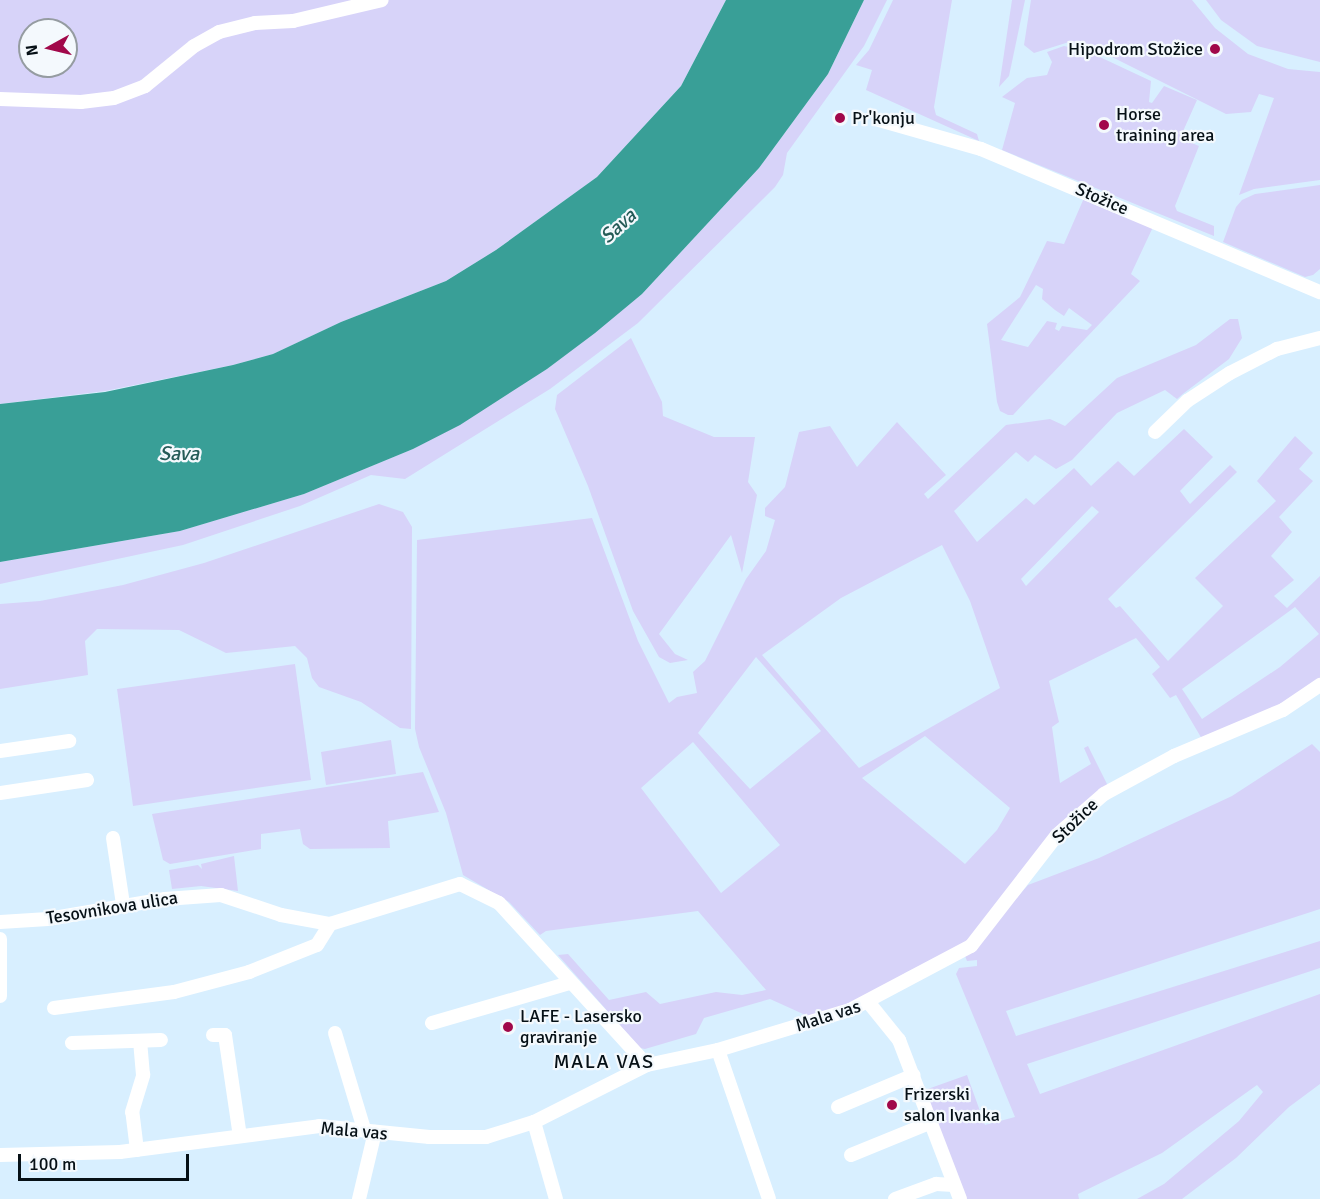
<!DOCTYPE html>
<html>
<head>
<meta charset="utf-8">
<style>
  body { margin:0 }
  #map { position:relative; width:1320px; height:1199px; overflow:hidden; background:#d8efff; font-family:Signika,sans-serif }
  div>[style] { position:absolute }
  [style*='--x'] { left:calc(var(--x)*1px); top:calc(var(--y)*1px); width:calc(var(--w)*1px); rotate:calc(var(--a)*1deg) }
  .green>* { inset:0; background:#d7d3f9 }
  .water>* { inset:0; background:#399f97 }
  .minor>* { height:14px; margin:-7px; padding:0 7px; transform-origin:7px; border-radius:7px; background:#fff }
  .dots>* { width:16px; height:16px; translate:-50% -50%; box-sizing:border-box; border:3px solid #f4f9fd; border-radius:50% }
  span { translate:-50% -50%; white-space:nowrap; text-align:center; line-height:1.15; -webkit-text-stroke:4.5px #f4f9fd; paint-order:stroke }
  .poi-label { font-size:18px; color:#061016 }
  .right { translate:-100% -50%; text-align:right }
  .left { translate:0 -50%; text-align:left }
  .street-label { font-size:18px; color:#061016 }
  .water-label { font-size:20px; color:#245b57; font-style:italic }
  .neighbourhood-label { font-size:20px; color:#061016; letter-spacing:1.5px }
  .north { position:absolute; left:18px; top:18px; width:60px; height:60px; box-sizing:border-box; background:#f4f9fd; border:2px solid #959ca1; border-radius:50%; rotate:262deg; font-size:16px; font-weight:700; line-height:24px; text-align:center; color:#061016 }
  .north::after { content:''; display:block; margin:auto; width:21px; height:27px; background:#a1084a; clip-path:polygon(50% 0,100% 100%,50% 72%,0 100%) }
  .scale { position:absolute; left:18px; top:1154px; width:171px; height:27px; box-sizing:border-box; border:3px solid #061016; border-top:0; padding-left:8px; font-size:18px; line-height:21px; white-space:nowrap; color:#061016; -webkit-text-stroke:4px #f4f9fd; paint-order:stroke }
</style>
</head>
<body>
<div id="map">
  <div class="green">
    <i style="clip-path:polygon(evenodd,0 0,726px 0,681px 86px,597px 177px,496px 250px,446px 281px,341px 322px,273px 354px,233px 365px,105px 391px,0 404px,0 0,30px 30px,66px 30px,66px 66px,30px 66px,30px 30px)"></i>
    <i style="clip-path:polygon(864px 0,887px 0,864px 46px,787px 153px,783px 175px,775px 187px,638px 323px,550px 389px,405px 479px,371px 475px,300px 506px,183px 545px,0 584px,0 562px,180px 531px,304px 494px,413px 449px,547px 369px,642px 294px,759px 168px,828px 74px)"></i>
    <i style="clip-path:polygon(893px 0,952px 0,934px 107px,936px 115px,977px 134px,979px 141px,866px 90px,872px 70px,856px 65px,869px 50px)"></i>
    <i style="clip-path:polygon(1012px 0,1025px 0,1009px 76px,999px 87px)"></i>
    <i style="clip-path:polygon(1031px 0,1192px 0,1215px 28px,1248px 54px,1288px 69px,1320px 72px,1320px 180px,1254px 189px,1239px 195px,1274px 98px,1259px 94px,1251px 112px,1226px 114px,1094px 48px,1069px 42px,1034px 53px,1024px 45px)"></i>
    <i style="clip-path:polygon(1206px 0,1320px 0,1320px 62px,1257px 46px,1221px 20px)"></i>
    <i style="clip-path:polygon(1064px 46px,1087px 51px,1151px 81px,1149px 102px,1152px 103px,1164px 86px,1197px 100px,1180px 138px,1199px 146px,1175px 206px,1177px 211px,1214px 226px,1214px 236px,1002px 150px,1015px 103px,1002px 97px,1027px 78px,1047px 75px,1052px 62px,1047px 52px)"></i>
    <i style="clip-path:polygon(1320px 185px,1320px 269px,1313px 275px,1305px 277px,1223px 242px,1236px 207px,1242px 200px,1255px 194px)"></i>
    <i style="clip-path:polygon(evenodd,1084px 198px,1153px 227px,1131px 274px,1140px 281px,1013px 415px,1008px 415px,1000px 411px,997px 402px,987px 324px,1020px 297px,1047px 241px,1064px 244px,1084px 198px,1036px 285px,1043px 289px,1042px 299px,1055px 310px,1064px 316px,1069px 308px,1092px 325px,1087px 330px,1062px 326px,1059px 331px,1055px 329px,1057px 323px,1047px 321px,1028px 347px,1001px 340px,1036px 285px)"></i>
    <i style="clip-path:polygon(evenodd,1230px 319px,1238px 319px,1242px 338px,1229px 359px,1184px 393px,1177px 399px,1165px 390px,1117px 413px,1072px 460px,1056px 469px,1035px 455px,1028px 462px,1016px 452px,954px 511px,977px 542px,1026px 498px,1034px 505px,1074px 468px,1091px 486px,1118px 461px,1134px 476px,1184px 429px,1213px 457px,1180px 491px,1190px 504px,1230px 465px,1237px 472px,1108px 599px,1116px 608px,1120px 606px,1168px 661px,1223px 606px,1195px 578px,1276px 501px,1257px 481px,1295px 436px,1313px 453px,1299px 469px,1313px 481px,1279px 517px,1292px 532px,1271px 556px,1294px 580px,1274px 596px,1287px 608px,1320px 576px,1320px 678px,1280px 705px,1202px 739px,1176px 695px,1170px 698px,1152px 674px,1160px 667px,1136px 638px,1049px 681px,1059px 722px,1052px 727px,1060px 783px,1091px 764px,1084px 748px,1088px 746px,1108px 786px,1060px 823px,966px 944px,907px 972px,851px 1006px,812px 1018px,770px 999px,704px 1018px,696px 1034px,645px 1049px,640px 1048px,558px 955px,568px 954px,609px 1000px,646px 992px,660px 1004px,716px 992px,742px 995px,766px 990px,698px 911px,546px 931px,540px 935px,509px 902px,463px 875px,446px 813px,419px 747px,415px 729px,417px 540px,592px 518px,638px 641px,669px 703px,677px 697px,697px 693px,693px 672px,705px 661px,746px 579px,766px 551px,775px 520px,765px 516px,765px 508px,785px 487px,799px 432px,830px 426px,857px 467px,897px 422px,946px 475px,924px 494px,928px 499px,1006px 425px,1050px 419px,1065px 426px,1117px 378px,1196px 345px,1230px 319px,1092px 506px,1099px 512px,1026px 586px,1021px 579px,1092px 506px,1230px 319px,942px 545px,970px 601px,1000px 688px,859px 768px,762px 655px,841px 598px,942px 545px,1230px 319px,1295px 607px,1319px 634px,1280px 667px,1202px 719px,1182px 689px,1295px 607px,1230px 319px,756px 657px,821px 731px,750px 789px,698px 733px,756px 657px,1230px 319px,925px 736px,1010px 808px,997px 830px,965px 864px,862px 778px,925px 736px,1230px 319px,693px 742px,780px 845px,721px 893px,641px 788px,693px 742px)"></i>
    <i style="clip-path:polygon(631px 338px,662px 402px,663px 416px,714px 437px,755px 437px,748px 482px,757px 495px,742px 573px,731px 535px,659px 634px,675px 654px,688px 660px,670px 663px,659px 657px,633px 611px,588px 486px,555px 409px,557px 395px)"></i>
    <i style="clip-path:polygon(379px 504px,403px 512px,412px 527px,411px 729px,400px 728px,361px 702px,319px 687px,312px 678px,307px 658px,295px 646px,226px 653px,179px 630px,97px 629px,85px 641px,88px 675px,0 689px,0 604px,40px 601px,123px 585px,204px 563px)"></i>
    <i style="clip-path:polygon(295px 664px,311px 780px,133px 806px,117px 689px)"></i>
    <i style="clip-path:polygon(391px 740px,396px 774px,326px 785px,321px 752px)"></i>
    <i style="clip-path:polygon(1312px 744px,1320px 752px,1320px 909px,1006px 1011px,1016px 1036px,1320px 941px,1320px 968px,1027px 1064px,1040px 1094px,1320px 994px,1320px 1084px,1289px 1107px,1236px 1158px,1182px 1199px,1137px 1199px,1164px 1184px,1239px 1121px,1263px 1092px,1257px 1085px,1162px 1153px,1078px 1194px,1079px 1199px,964px 1199px,925px 1090px,967px 1075px,985px 1125px,1015px 1117px,956px 974px,959px 968px,977px 966px,977px 960px,967px 961px,965px 956px,1028px 885px,1099px 858px,1232px 796px)"></i>
    <i style="clip-path:polygon(423px 772px,439px 812px,388px 821px,390px 848px,310px 849px,303px 844px,300px 829px,261px 834px,261px 849px,170px 864px,163px 860px,152px 814px)"></i>
    <i style="clip-path:polygon(234px 856px,238px 891px,201px 886px,172px 889px,169px 870px,198px 865px,202px 869px,201px 864px)"></i>
  </div>
  <div class="water">
    <i style="clip-path:polygon(726px 0,864px 0,828px 74px,759px 168px,642px 294px,595px 333px,547px 369px,460px 425px,413px 449px,304px 494px,180px 531px,0 562px,0 404px,105px 392px,233px 365px,273px 354px,341px 322px,446px 281px,496px 250px,597px 177px,681px 86px)"></i>
  </div>
  <div class="minor">
    <i style="--x:0;--y:99;--w:81;--a:2.1"></i>
    <i style="--x:81;--y:102;--w:33;--a:-7"></i>
    <i style="--x:114;--y:98;--w:33;--a:-21"></i>
    <i style="--x:145;--y:86;--w:63;--a:-39.2"></i>
    <i style="--x:194;--y:46;--w:29;--a:-29"></i>
    <i style="--x:219;--y:32;--w:37;--a:-14"></i>
    <i style="--x:255;--y:23;--w:38;--a:-3"></i>
    <i style="--x:293;--y:21;--w:91;--a:-13.3"></i>
    <i style="--x:879;--y:120;--w:106;--a:15.9"></i>
    <i style="--x:981;--y:149;--w:368;--a:22.9"></i>
    <i style="--x:1155;--y:432;--w:45;--a:-44.1"></i>
    <i style="--x:1187;--y:401;--w:51;--a:-33.1"></i>
    <i style="--x:1230;--y:373;--w:53;--a:-27.1"></i>
    <i style="--x:1277;--y:349;--w:44;--a:-14.3"></i>
    <i style="--x:0;--y:751;--w:70;--a:-8.2"></i>
    <i style="--x:0;--y:793;--w:88;--a:-8.5"></i>
    <i style="--x:113;--y:838;--w:67;--a:81.4"></i>
    <i style="--x:0;--y:922;--w:48;--a:-3.6"></i>
    <i style="--x:48;--y:919;--w:119;--a:-9.7"></i>
    <i style="--x:165;--y:899;--w:56;--a:-4.1"></i>
    <i style="--x:221;--y:895;--w:63;--a:18.4"></i>
    <i style="--x:281;--y:915;--w:50;--a:10.4"></i>
    <i style="--x:330;--y:924;--w:136;--a:-17.1"></i>
    <i style="--x:460;--y:884;--w:43;--a:26"></i>
    <i style="--x:499;--y:903;--w:219;--a:47.6"></i>
    <i style="--x:0;--y:939;--w:57;--a:90"></i>
    <i style="--x:869;--y:1003;--w:48;--a:51"></i>
    <i style="--x:899;--y:1040;--w:170;--a:69"></i>
    <i style="--x:54;--y:1008;--w:121;--a:-7.6"></i>
    <i style="--x:174;--y:992;--w:78;--a:-14.9"></i>
    <i style="--x:249;--y:972;--w:73;--a:-21.7"></i>
    <i style="--x:317;--y:945;--w:25;--a:-58"></i>
    <i style="--x:432;--y:1023;--w:144;--a:-16.2"></i>
    <i style="--x:335;--y:1033;--w:100;--a:73.2"></i>
    <i style="--x:213;--y:1035;--w:12;--a:0"></i>
    <i style="--x:225;--y:1035;--w:102;--a:81.6"></i>
    <i style="--x:72;--y:1043;--w:89;--a:-1.9"></i>
    <i style="--x:718;--y:1050;--w:157;--a:71.1"></i>
    <i style="--x:838;--y:1107;--w:82;--a:-22.8"></i>
    <i style="--x:534;--y:1122;--w:80;--a:74.1"></i>
    <i style="--x:137;--y:1150;--w:38;--a:-97"></i>
    <i style="--x:132;--y:1112;--w:39;--a:-73"></i>
    <i style="--x:143;--y:1075;--w:32;--a:-95"></i>
    <i style="--x:0;--y:1155;--w:120;--a:-1.4"></i>
    <i style="--x:120;--y:1152;--w:201;--a:-7.4"></i>
    <i style="--x:319;--y:1126;--w:111;--a:5.7"></i>
    <i style="--x:429;--y:1137;--w:57;--a:0"></i>
    <i style="--x:486;--y:1137;--w:50;--a:-17.4"></i>
    <i style="--x:534;--y:1122;--w:127;--a:-26.8"></i>
    <i style="--x:647;--y:1065;--w:73;--a:-11.9"></i>
    <i style="--x:718;--y:1050;--w:138;--a:-16.9"></i>
    <i style="--x:850;--y:1010;--w:137;--a:-27.9"></i>
    <i style="--x:971;--y:946;--w:140;--a:-52.2"></i>
    <i style="--x:1057;--y:835;--w:62;--a:-41.1"></i>
    <i style="--x:1104;--y:794;--w:80;--a:-28.5"></i>
    <i style="--x:1174;--y:756;--w:118;--a:-22.9"></i>
    <i style="--x:1283;--y:710;--w:45;--a:-34"></i>
    <i style="--x:851;--y:1155;--w:87;--a:-22.2"></i>
    <i style="--x:359;--y:1199;--w:69;--a:-76.6"></i>
    <i style="--x:895;--y:1199;--w:44;--a:-20.1"></i>
    <i style="--x:936;--y:1184;--w:18;--a:3"></i>
  </div>
  <div class="dots">
    <i style="left:1215px;top:49px;background:#a1084a"></i>
    <i style="left:840px;top:118px;background:#a1084a"></i>
    <i style="left:1104px;top:125px;background:#a1084a"></i>
    <i style="left:508px;top:1027px;background:#a1084a"></i>
    <i style="left:892px;top:1105px;background:#a1084a"></i>
  </div>
  <div class="poi-label">
    <span class="right" style="left:1203px;top:49px">Hipodrom Stožice</span>
    <span class="left" style="left:1116px;top:125px">Horse<br>training area</span>
    <span class="left" style="left:852px;top:118px">Pr'konju</span>
    <span class="left" style="left:520px;top:1027px">LAFE - Lasersko<br>graviranje</span>
    <span class="left" style="left:904px;top:1105px">Frizerski<br>salon Ivanka</span>
  </div>
  <div class="street-label">
    <span style="left:1102px;top:199px;rotate:23deg">Stožice</span>
    <span style="left:1075px;top:821px;rotate:-44deg">Stožice</span>
    <span style="left:112px;top:908px;rotate:-9deg">Tesovnikova ulica</span>
    <span style="left:828px;top:1016px;rotate:-18deg">Mala vas</span>
    <span style="left:354px;top:1131px;rotate:5deg">Mala vas</span>
  </div>
  <div class="water-label">
    <span style="left:618px;top:226px;rotate:-42deg">Sava</span>
    <span style="left:179px;top:453px">Sava</span>
  </div>
  <div class="neighbourhood-label">
    <span style="left:604px;top:1061px">MALA VAS</span>
  </div>
  <div class="north">N</div>
  <div class="scale">100 m</div>
</div>
</body>
</html>
